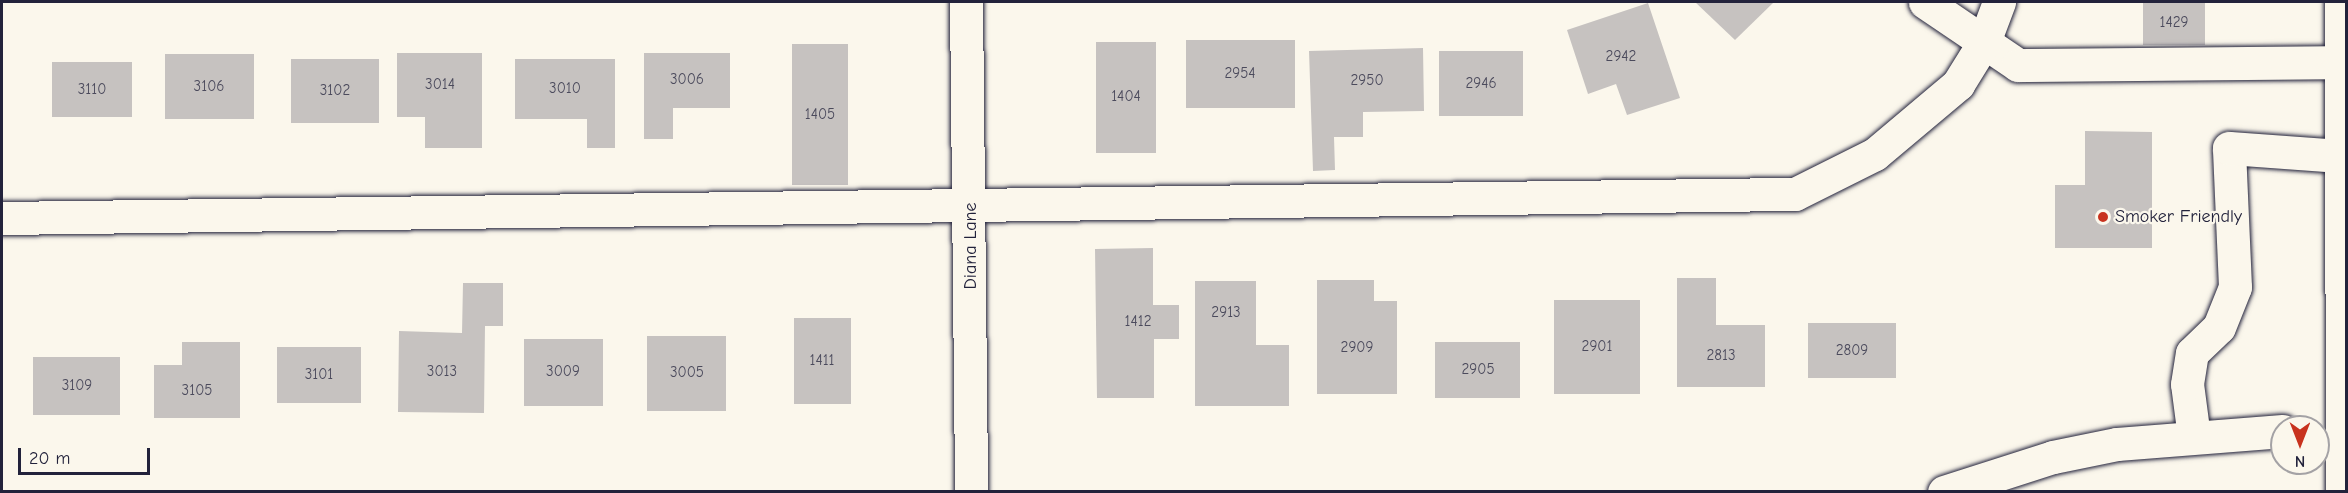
<!DOCTYPE html>
<html>
<head>
<meta charset="utf-8">
<style>
  body { margin:0 }
  #map { position:relative; width:2348px; height:493px; overflow:hidden; background:#fbf7ec; font-family:"Comic Neue",sans-serif }
  div>[style] { position:absolute }
  [style*='--x'] { left:calc(var(--x)*1px); top:calc(var(--y)*1px); width:calc(var(--w)*1px); rotate:calc(var(--a)*1deg) }
  .building>* { inset:0; background:#c6c2c0 }
  .roads { filter:drop-shadow(0 0 2px #22223b) drop-shadow(0 0 2px #22223b) }
  .minor>* { height:33px; margin:-16.5px; padding:0 16.5px; transform-origin:16.5px; border-radius:16.5px; background:#fbf7ec }
  .major>* { height:33px; margin:-16.5px; padding:0 16.5px; transform-origin:16.5px; border-radius:16.5px; background:#fbf7ec }
  .dots>* { width:16px; height:16px; translate:-50% -50%; box-sizing:border-box; border:3px solid #fbf7ec; border-radius:50% }
  span { translate:-50% -50%; white-space:nowrap; text-align:center; line-height:1.15; -webkit-text-stroke:4.5px #fbf7ec; paint-order:stroke }
  .number-label { font-size:15px; color:#4b4a5c }
  .number-label span { -webkit-text-stroke-width:0 }
  .poi-label { font-size:18px; color:#22223b }
  .left { translate:0 -50%; text-align:left }
  .street-label { font-size:18px; color:#22223b }
  .frame { position:absolute; inset:0; border:3px solid #22223b; pointer-events:none }
  .north { position:absolute; left:2270px; top:415px; width:60px; height:60px; box-sizing:border-box; background:#fbf7ec; border:2px solid #a4a2a5; border-radius:50%; rotate:180deg; font-size:16px; font-weight:700; line-height:24px; text-align:center; color:#22223b }
  .north::after { content:''; display:block; margin:auto; width:21px; height:27px; background:#c8321e; clip-path:polygon(50% 0,100% 100%,50% 72%,0 100%) }
  .scale { position:absolute; left:18px; top:448px; width:132px; height:27px; box-sizing:border-box; border:3px solid #22223b; border-top:0; padding-left:8px; font-size:18px; line-height:21px; white-space:nowrap; color:#22223b; -webkit-text-stroke:4px #fbf7ec; paint-order:stroke }
</style>
</head>
<body>
<div id="map">
  <div class="building">
    <i style="clip-path:polygon(1695px 2px,1774px 2px,1735px 40px)"></i>
    <i style="clip-path:polygon(2143px 2px,2205px 2px,2205px 45px,2143px 45px)"></i>
    <i style="clip-path:polygon(1648px 3px,1680px 98px,1627px 115px,1616px 84px,1588px 94px,1567px 30px)"></i>
    <i style="clip-path:polygon(1186px 40px,1295px 40px,1295px 108px,1186px 108px)"></i>
    <i style="clip-path:polygon(1096px 42px,1156px 42px,1156px 153px,1096px 153px)"></i>
    <i style="clip-path:polygon(792px 44px,848px 44px,848px 185px,792px 185px)"></i>
    <i style="clip-path:polygon(1423px 48px,1424px 111px,1363px 112px,1363px 137px,1334px 137px,1335px 170px,1313px 171px,1309px 51px)"></i>
    <i style="clip-path:polygon(1439px 51px,1523px 51px,1523px 116px,1439px 116px)"></i>
    <i style="clip-path:polygon(397px 53px,482px 53px,482px 148px,425px 148px,425px 117px,397px 117px)"></i>
    <i style="clip-path:polygon(644px 53px,730px 53px,730px 108px,673px 108px,673px 139px,644px 139px)"></i>
    <i style="clip-path:polygon(165px 54px,254px 54px,254px 119px,165px 119px)"></i>
    <i style="clip-path:polygon(291px 59px,379px 59px,379px 123px,291px 123px)"></i>
    <i style="clip-path:polygon(515px 59px,615px 59px,615px 148px,587px 148px,587px 119px,515px 119px)"></i>
    <i style="clip-path:polygon(52px 62px,132px 62px,132px 117px,52px 117px)"></i>
    <i style="clip-path:polygon(2085px 131px,2152px 132px,2152px 248px,2055px 248px,2055px 185px,2085px 185px)"></i>
    <i style="clip-path:polygon(1153px 248px,1153px 305px,1179px 305px,1179px 339px,1154px 339px,1154px 398px,1097px 398px,1095px 249px)"></i>
    <i style="clip-path:polygon(1677px 278px,1716px 278px,1716px 325px,1765px 325px,1765px 387px,1677px 387px)"></i>
    <i style="clip-path:polygon(1317px 280px,1374px 280px,1374px 301px,1397px 301px,1397px 394px,1317px 394px)"></i>
    <i style="clip-path:polygon(1195px 281px,1256px 281px,1256px 345px,1289px 345px,1289px 406px,1195px 406px)"></i>
    <i style="clip-path:polygon(463px 283px,503px 283px,503px 326px,485px 326px,484px 413px,398px 412px,399px 331px,462px 333px)"></i>
    <i style="clip-path:polygon(1554px 300px,1640px 300px,1640px 394px,1554px 394px)"></i>
    <i style="clip-path:polygon(794px 318px,851px 318px,851px 404px,794px 404px)"></i>
    <i style="clip-path:polygon(1808px 323px,1896px 323px,1896px 378px,1808px 378px)"></i>
    <i style="clip-path:polygon(647px 336px,726px 336px,726px 411px,647px 411px)"></i>
    <i style="clip-path:polygon(524px 339px,603px 339px,603px 406px,524px 406px)"></i>
    <i style="clip-path:polygon(182px 342px,240px 342px,240px 418px,154px 418px,154px 365px,182px 365px)"></i>
    <i style="clip-path:polygon(1435px 342px,1520px 342px,1520px 398px,1435px 398px)"></i>
    <i style="clip-path:polygon(277px 347px,361px 347px,361px 403px,277px 403px)"></i>
    <i style="clip-path:polygon(33px 357px,120px 357px,120px 415px,33px 415px)"></i>
  </div>
  <div class="roads">
    <div class="minor">
      <i style="--x:966;--y:2;--w:490;--a:89.4"></i>
      <i style="--x:1925;--y:2;--w:112;--a:34.1"></i>
      <i style="--x:2018;--y:65;--w:322;--a:-0.5"></i>
      <i style="--x:2;--y:218;--w:1793;--a:-0.77"></i>
      <i style="--x:1795;--y:194;--w:89;--a:-26.6"></i>
      <i style="--x:1875;--y:154;--w:109;--a:-40.1"></i>
      <i style="--x:1958;--y:84;--w:49;--a:-58.2"></i>
      <i style="--x:1984;--y:42;--w:43;--a:-69.4"></i>
      <i style="--x:2194;--y:437;--w:53;--a:-97.5"></i>
      <i style="--x:2187;--y:384;--w:31;--a:-81"></i>
      <i style="--x:2192;--y:353;--w:37;--a:-44"></i>
      <i style="--x:2219;--y:327;--w:43;--a:-68.2"></i>
      <i style="--x:2235;--y:287;--w:139;--a:-92.5"></i>
      <i style="--x:2229;--y:148;--w:112;--a:4.1"></i>
    </div>
    <div class="major">
      <i style="--x:2341;--y:2;--w:490;--a:89.9"></i>
      <i style="--x:1944;--y:492;--w:114;--a:-17.8"></i>
      <i style="--x:2053;--y:457;--w:65;--a:-11.5"></i>
      <i style="--x:2117;--y:444;--w:166;--a:-4.5"></i>
    </div>
  </div>
  <div class="dots">
    <i style="left:2103px;top:217px;background:#c8321e"></i>
  </div>
  <div class="number-label">
    <span style="left:2174px;top:23px">1429</span>
    <span style="left:1621px;top:57px">2942</span>
    <span style="left:1240px;top:74px">2954</span>
    <span style="left:687px;top:80px">3006</span>
    <span style="left:1367px;top:81px">2950</span>
    <span style="left:1481px;top:84px">2946</span>
    <span style="left:440px;top:85px">3014</span>
    <span style="left:209px;top:87px">3106</span>
    <span style="left:565px;top:89px">3010</span>
    <span style="left:92px;top:90px">3110</span>
    <span style="left:335px;top:91px">3102</span>
    <span style="left:1126px;top:97px">1404</span>
    <span style="left:820px;top:115px">1405</span>
    <span style="left:1226px;top:313px">2913</span>
    <span style="left:1138px;top:322px">1412</span>
    <span style="left:1597px;top:347px">2901</span>
    <span style="left:1357px;top:348px">2909</span>
    <span style="left:1852px;top:351px">2809</span>
    <span style="left:1721px;top:356px">2813</span>
    <span style="left:822px;top:361px">1411</span>
    <span style="left:1478px;top:370px">2905</span>
    <span style="left:442px;top:372px">3013</span>
    <span style="left:563px;top:372px">3009</span>
    <span style="left:687px;top:373px">3005</span>
    <span style="left:319px;top:375px">3101</span>
    <span style="left:77px;top:386px">3109</span>
    <span style="left:197px;top:391px">3105</span>
  </div>
  <div class="poi-label">
    <span class="left" style="left:2115px;top:217px">Smoker Friendly</span>
  </div>
  <div class="street-label">
    <span style="left:971px;top:246px;rotate:-90deg">Diana Lane</span>
  </div>
  <div class="frame"></div>
  <div class="north">N</div>
  <div class="scale">20 m</div>
</div>
</body>
</html>
